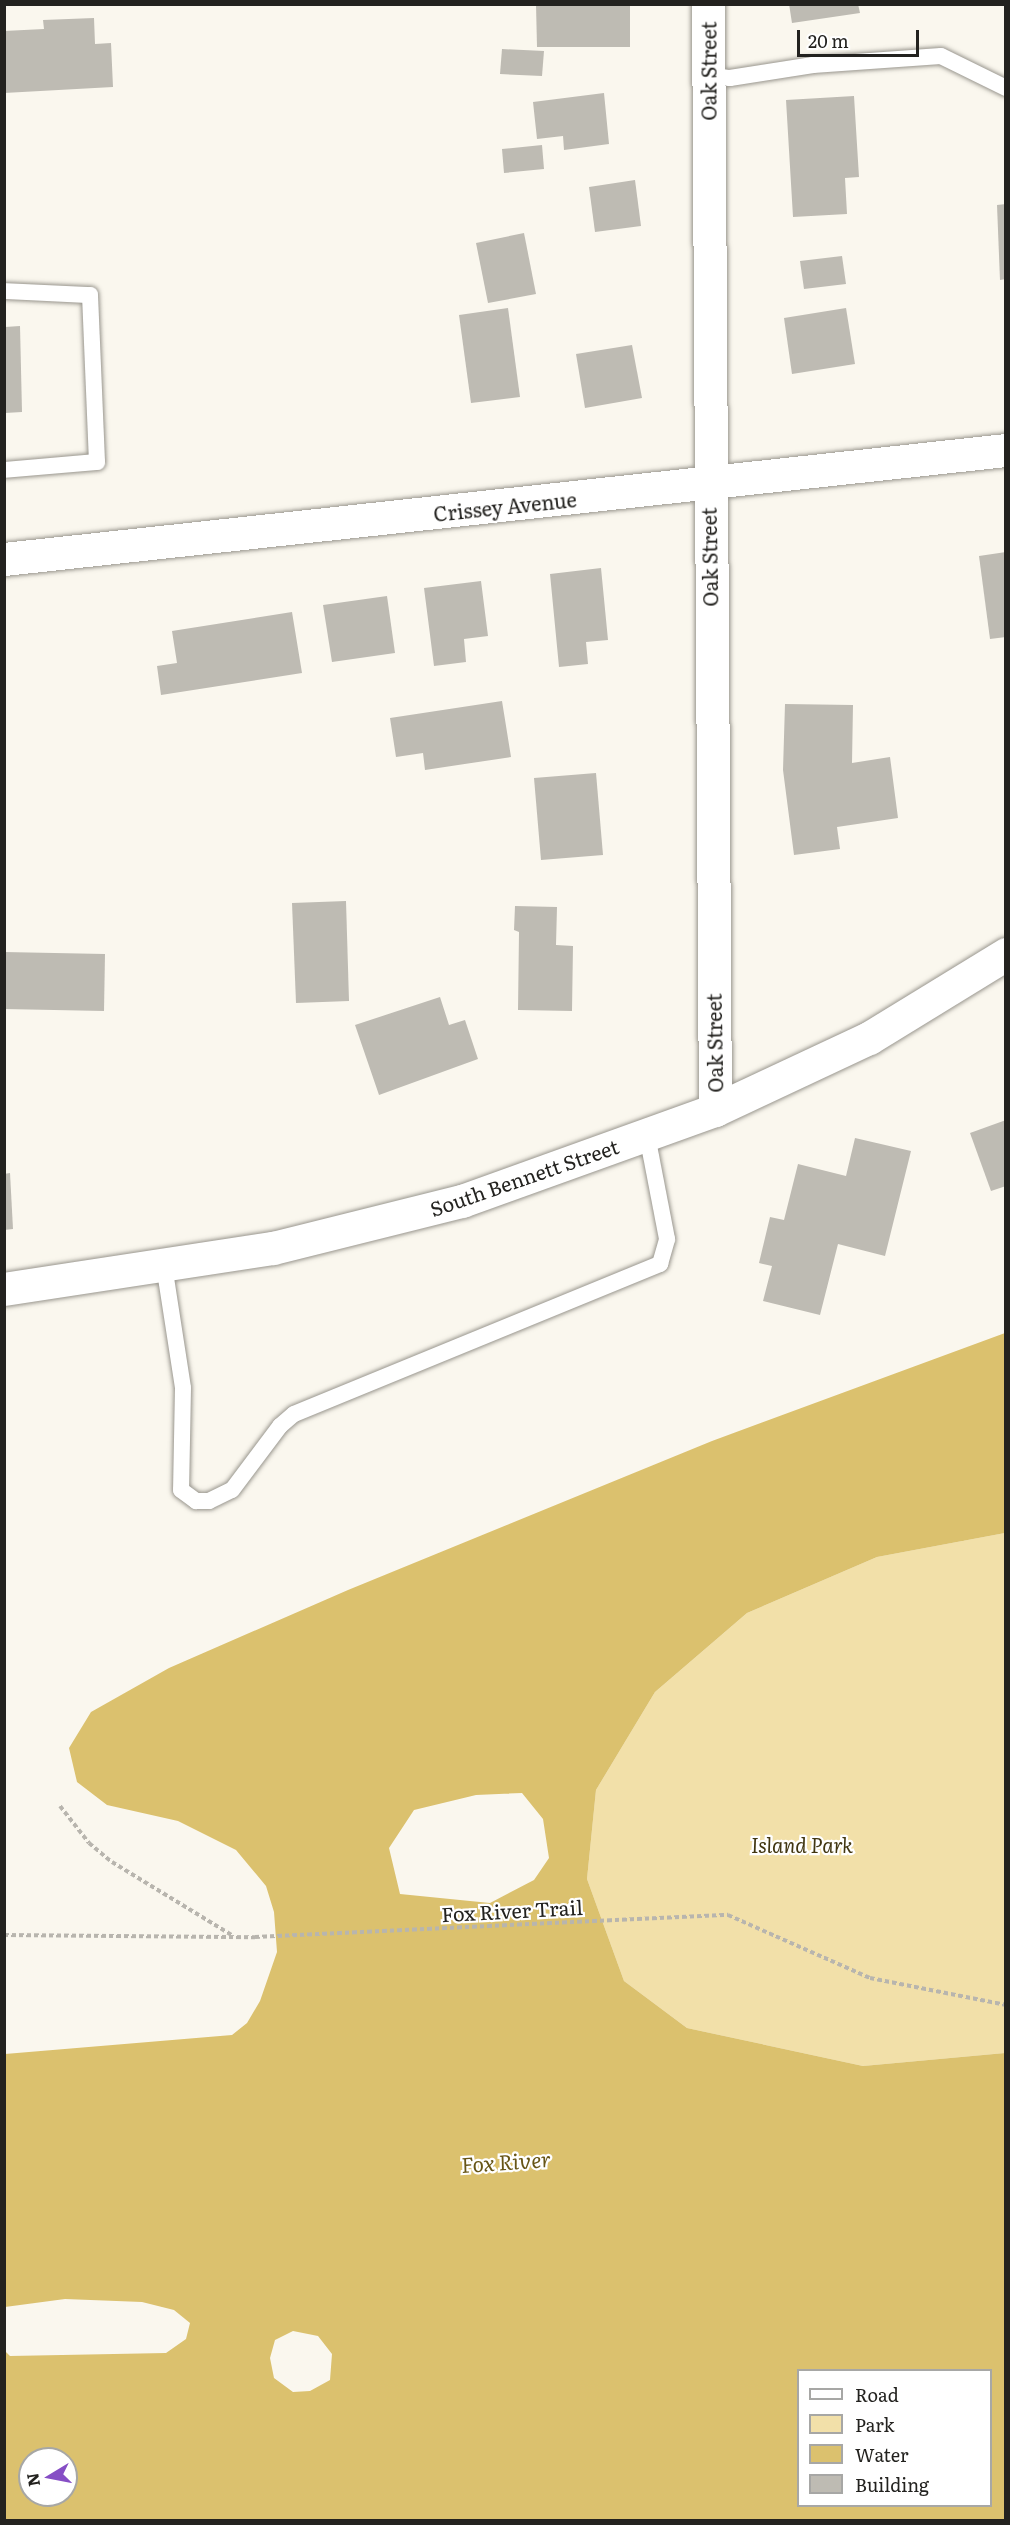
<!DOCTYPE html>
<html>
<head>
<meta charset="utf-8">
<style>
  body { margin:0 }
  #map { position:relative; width:1010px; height:2525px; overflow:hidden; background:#faf7ee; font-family:Literata,serif }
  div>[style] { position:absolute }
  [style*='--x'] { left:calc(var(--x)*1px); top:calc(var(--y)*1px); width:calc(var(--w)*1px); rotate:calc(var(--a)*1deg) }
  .green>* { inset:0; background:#f2e0a9 }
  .water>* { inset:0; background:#dbc16e }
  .building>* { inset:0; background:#bebbb3 }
  .path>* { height:4px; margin-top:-2px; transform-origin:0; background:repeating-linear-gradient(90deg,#b8b5ae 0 4.5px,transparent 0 7.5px) }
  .roads { filter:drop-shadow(0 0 2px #99968e) drop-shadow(0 0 2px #99968e) }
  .lane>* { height:16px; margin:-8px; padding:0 8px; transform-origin:8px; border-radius:8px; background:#fff }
  .street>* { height:33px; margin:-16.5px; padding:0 16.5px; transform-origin:16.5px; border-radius:16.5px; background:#fff }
  .secondary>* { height:33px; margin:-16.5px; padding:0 16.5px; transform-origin:16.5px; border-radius:16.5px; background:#fff }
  span { translate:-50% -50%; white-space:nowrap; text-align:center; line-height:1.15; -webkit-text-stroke:4.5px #fff; paint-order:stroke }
  .street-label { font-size:20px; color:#23221f }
  .park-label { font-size:20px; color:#413611; font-style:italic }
  .water-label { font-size:21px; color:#675516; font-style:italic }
  .frame { position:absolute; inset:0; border:6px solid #23221f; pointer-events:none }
  .legend { position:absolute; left:797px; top:2369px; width:195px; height:138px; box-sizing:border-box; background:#fff; border:2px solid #a7a7a5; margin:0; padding:8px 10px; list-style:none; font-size:18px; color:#23221f }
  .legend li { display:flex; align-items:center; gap:12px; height:30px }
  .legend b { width:30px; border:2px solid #a7a7a5 }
  .north { position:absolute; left:18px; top:2447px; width:60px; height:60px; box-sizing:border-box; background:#fff; border:2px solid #a7a7a5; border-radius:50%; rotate:260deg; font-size:16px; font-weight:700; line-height:24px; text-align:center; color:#23221f }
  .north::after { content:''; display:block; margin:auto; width:21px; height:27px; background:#864ec5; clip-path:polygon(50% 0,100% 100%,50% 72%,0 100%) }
  .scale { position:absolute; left:797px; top:30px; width:122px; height:27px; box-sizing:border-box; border:3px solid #23221f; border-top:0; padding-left:8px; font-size:18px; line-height:21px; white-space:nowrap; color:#23221f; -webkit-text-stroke:4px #fff; paint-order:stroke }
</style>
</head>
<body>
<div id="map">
  <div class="green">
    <i style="clip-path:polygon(1005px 1533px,1005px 2053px,863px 2066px,687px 2028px,624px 1981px,587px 1879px,596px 1790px,655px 1692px,747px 1613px,877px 1557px)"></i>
  </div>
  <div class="water">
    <i style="clip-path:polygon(evenodd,1005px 1333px,1005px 1533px,877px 1557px,747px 1613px,655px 1692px,596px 1790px,587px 1879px,624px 1981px,687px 2028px,863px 2066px,1005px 2053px,1005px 2520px,5px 2520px,5px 2351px,10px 2356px,166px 2353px,186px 2339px,190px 2323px,174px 2310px,142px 2302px,65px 2299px,5px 2307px,5px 2054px,232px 2035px,247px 2023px,260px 2001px,277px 1952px,274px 1912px,266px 1886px,236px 1850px,178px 1821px,107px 1805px,77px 1782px,69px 1748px,91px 1712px,169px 1668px,348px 1590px,712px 1441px,1005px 1333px,522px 1793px,543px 1819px,549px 1858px,534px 1880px,490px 1903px,400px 1894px,389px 1848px,414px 1810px,476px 1795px,522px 1793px,1005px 1333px,293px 2331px,318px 2336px,332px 2354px,330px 2380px,310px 2391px,293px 2392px,274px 2378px,270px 2358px,275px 2340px,293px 2331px,1005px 1333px,798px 2370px,990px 2370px,990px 2506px,798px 2506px,798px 2370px,1005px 1333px,30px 2459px,66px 2459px,66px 2495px,30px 2495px,30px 2459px)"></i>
  </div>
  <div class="building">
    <i style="clip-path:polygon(536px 4px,630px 4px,630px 47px,537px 47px)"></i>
    <i style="clip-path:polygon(789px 4px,858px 4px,860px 13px,792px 23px)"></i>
    <i style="clip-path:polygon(94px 18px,95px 44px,111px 43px,113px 87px,4px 93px,4px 31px,44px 29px,43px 20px)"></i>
    <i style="clip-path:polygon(502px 49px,544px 51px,542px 76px,500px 74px)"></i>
    <i style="clip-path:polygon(604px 93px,609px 144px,564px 150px,563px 136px,537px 139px,533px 102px)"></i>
    <i style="clip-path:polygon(854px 96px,859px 177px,845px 178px,847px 214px,793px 217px,786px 100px)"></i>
    <i style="clip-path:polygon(542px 145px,544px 169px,504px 173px,502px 149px)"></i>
    <i style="clip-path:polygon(635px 180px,641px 226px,595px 232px,589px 187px)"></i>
    <i style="clip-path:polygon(1006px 204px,1006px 279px,1000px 280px,997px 205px)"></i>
    <i style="clip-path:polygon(524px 233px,536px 294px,488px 303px,476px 243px)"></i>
    <i style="clip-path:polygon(842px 256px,846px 284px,804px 289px,800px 261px)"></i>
    <i style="clip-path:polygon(508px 308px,520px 397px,471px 403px,459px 315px)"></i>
    <i style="clip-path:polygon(846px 308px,855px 364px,792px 374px,784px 318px)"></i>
    <i style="clip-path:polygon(20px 326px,22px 412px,5px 413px,5px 327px)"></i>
    <i style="clip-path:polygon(632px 345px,642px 398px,585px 408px,576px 354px)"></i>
    <i style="clip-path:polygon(1006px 552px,1006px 637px,990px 639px,979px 556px)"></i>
    <i style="clip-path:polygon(601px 568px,608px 640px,586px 642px,588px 664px,559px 667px,550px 574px)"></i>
    <i style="clip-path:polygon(481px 581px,488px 636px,464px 639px,466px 662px,434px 666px,424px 588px)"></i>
    <i style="clip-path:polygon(387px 596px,395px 653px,332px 662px,323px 605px)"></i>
    <i style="clip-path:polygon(292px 612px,302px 673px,161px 695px,157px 666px,177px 663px,172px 631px)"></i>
    <i style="clip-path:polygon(502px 701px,511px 757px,425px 770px,423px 753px,396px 757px,390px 718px)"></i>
    <i style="clip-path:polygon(785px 704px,853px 705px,852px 763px,890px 757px,898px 818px,837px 827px,840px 849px,794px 855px,783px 770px)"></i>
    <i style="clip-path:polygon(596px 773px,603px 855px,541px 860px,534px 778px)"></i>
    <i style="clip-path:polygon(346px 901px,349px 1001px,296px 1003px,292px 903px)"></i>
    <i style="clip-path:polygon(515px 906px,557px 907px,556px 945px,573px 946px,572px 1011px,518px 1010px,519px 932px,514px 930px)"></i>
    <i style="clip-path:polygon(4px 952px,105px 954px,104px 1011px,4px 1009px)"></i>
    <i style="clip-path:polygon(440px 997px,449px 1025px,465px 1020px,478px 1059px,379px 1095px,355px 1025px)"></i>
    <i style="clip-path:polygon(1006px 1120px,1006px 1186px,991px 1191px,970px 1133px)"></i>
    <i style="clip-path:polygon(855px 1138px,911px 1151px,885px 1256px,838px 1244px,820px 1315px,763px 1301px,772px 1266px,759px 1263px,770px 1217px,784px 1220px,798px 1164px,846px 1176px)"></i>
    <i style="clip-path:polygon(10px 1173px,13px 1229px,4px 1230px,4px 1174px)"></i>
  </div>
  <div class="path">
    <i style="--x:60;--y:1806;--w:47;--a:51.9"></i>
    <i style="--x:89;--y:1843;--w:30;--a:40"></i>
    <i style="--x:112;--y:1862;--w:142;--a:31.4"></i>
    <i style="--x:4;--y:1935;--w:251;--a:0.5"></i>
    <i style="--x:255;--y:1937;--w:474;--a:-2.7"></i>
    <i style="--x:728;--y:1915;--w:155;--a:23.9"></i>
    <i style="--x:870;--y:1978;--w:139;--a:11.2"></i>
  </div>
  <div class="roads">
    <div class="lane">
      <i style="--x:708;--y:75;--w:22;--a:8"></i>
      <i style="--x:730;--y:78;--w:84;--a:-8.9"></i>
      <i style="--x:813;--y:65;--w:128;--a:-4"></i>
      <i style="--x:941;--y:56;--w:72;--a:26.2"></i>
      <i style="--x:4;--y:291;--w:86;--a:2.7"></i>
      <i style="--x:90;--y:295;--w:167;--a:87.6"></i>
      <i style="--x:97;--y:462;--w:93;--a:175.1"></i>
      <i style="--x:164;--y:1265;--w:124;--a:81.2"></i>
      <i style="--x:183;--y:1388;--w:102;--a:91.1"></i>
      <i style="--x:181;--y:1490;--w:19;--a:36"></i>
      <i style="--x:196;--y:1501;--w:13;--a:0"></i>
      <i style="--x:209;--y:1501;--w:25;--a:-26"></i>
      <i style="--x:232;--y:1490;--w:80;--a:-53.1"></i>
      <i style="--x:280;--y:1426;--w:18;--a:-41"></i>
      <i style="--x:294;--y:1414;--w:396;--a:-22.3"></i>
      <i style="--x:660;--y:1264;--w:26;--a:-74"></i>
      <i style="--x:667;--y:1239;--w:106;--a:-100.9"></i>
    </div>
    <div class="street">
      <i style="--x:708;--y:4;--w:1106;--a:89.64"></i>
      <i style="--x:4;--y:559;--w:1008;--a:-6.21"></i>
    </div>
    <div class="secondary">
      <i style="--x:4;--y:1289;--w:272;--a:-8.7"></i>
      <i style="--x:273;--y:1248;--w:195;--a:-14"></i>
      <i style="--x:462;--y:1201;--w:269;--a:-19.8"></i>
      <i style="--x:715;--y:1110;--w:170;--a:-25.1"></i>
      <i style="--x:869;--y:1038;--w:161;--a:-31.5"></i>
    </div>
  </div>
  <div class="street-label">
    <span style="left:708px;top:71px;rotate:-90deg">Oak Street</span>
    <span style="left:505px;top:506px;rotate:-6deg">Crissey Avenue</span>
    <span style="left:709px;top:557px;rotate:-91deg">Oak Street</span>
    <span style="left:714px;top:1043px;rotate:-91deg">Oak Street</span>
    <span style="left:524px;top:1177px;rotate:-19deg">South Bennett Street</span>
    <span style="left:512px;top:1910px;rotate:-3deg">Fox River Trail</span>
  </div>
  <div class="park-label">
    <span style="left:802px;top:1844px">Island Park</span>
  </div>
  <div class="water-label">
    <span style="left:506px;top:2161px;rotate:-4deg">Fox River</span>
  </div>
  <div class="frame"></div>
  <ul class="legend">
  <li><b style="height:8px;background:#fff"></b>Road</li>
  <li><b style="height:16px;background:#f2e0a9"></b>Park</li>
  <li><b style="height:16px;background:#dbc16e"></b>Water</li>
  <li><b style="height:16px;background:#bebbb3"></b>Building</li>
  </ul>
  <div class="north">N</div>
  <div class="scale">20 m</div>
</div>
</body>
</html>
